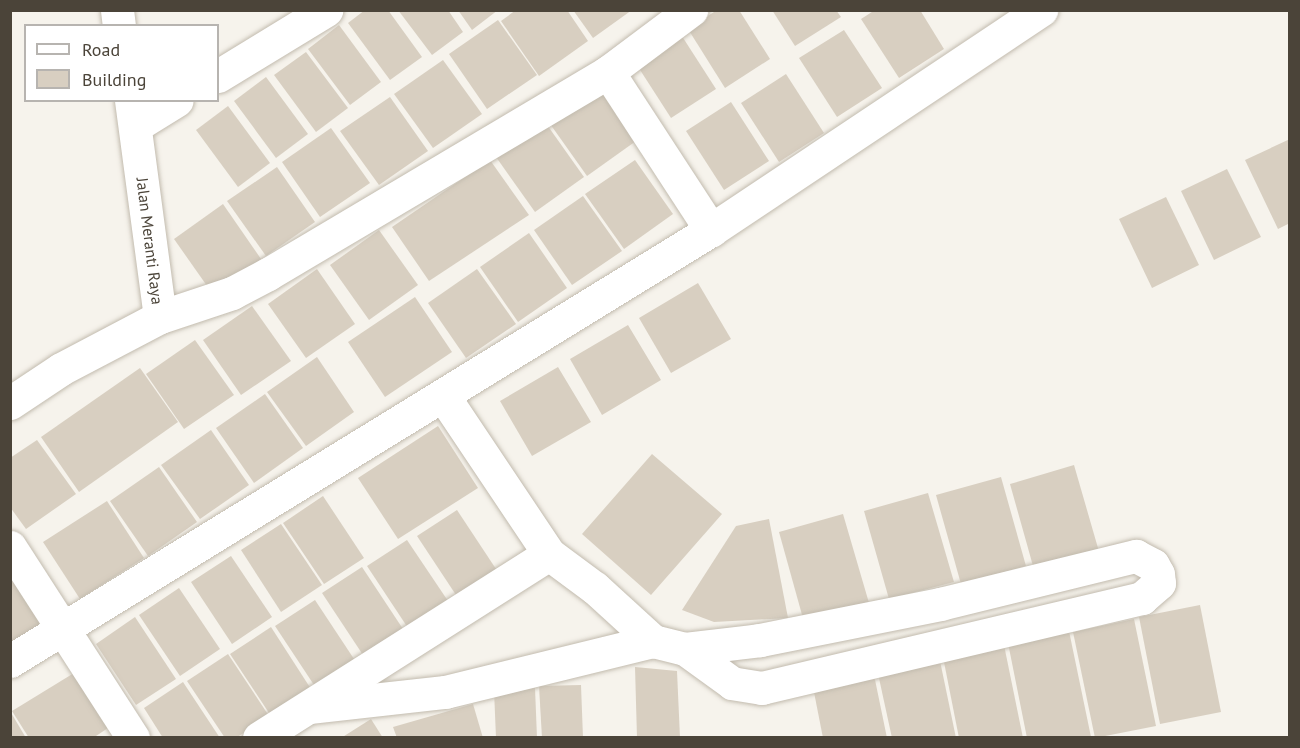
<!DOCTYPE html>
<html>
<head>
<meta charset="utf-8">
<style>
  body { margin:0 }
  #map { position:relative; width:1300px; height:748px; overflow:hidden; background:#f6f3ec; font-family:"PT Sans",sans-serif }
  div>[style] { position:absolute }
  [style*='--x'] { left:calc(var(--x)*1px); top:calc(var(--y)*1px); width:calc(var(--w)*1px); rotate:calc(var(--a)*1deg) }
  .building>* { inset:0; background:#d8cfc1 }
  .roads { filter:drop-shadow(0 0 2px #c2bbae) drop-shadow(0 0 2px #c2bbae) }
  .street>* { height:33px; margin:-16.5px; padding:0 16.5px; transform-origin:16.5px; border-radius:16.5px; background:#fff }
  span { translate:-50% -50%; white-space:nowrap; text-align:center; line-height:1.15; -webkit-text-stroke:6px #fff; paint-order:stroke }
  .street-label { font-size:16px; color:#4b4439 }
  .frame { position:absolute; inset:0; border:12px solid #4b4439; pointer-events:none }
  .legend { position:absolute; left:24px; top:24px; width:195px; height:78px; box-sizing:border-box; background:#fff; border:2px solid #b7b4b0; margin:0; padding:8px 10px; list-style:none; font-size:18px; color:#4b4439 }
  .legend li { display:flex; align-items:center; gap:12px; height:30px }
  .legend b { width:30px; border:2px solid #b7b4b0 }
</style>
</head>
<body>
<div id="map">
  <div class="building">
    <i style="clip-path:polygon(365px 10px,388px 10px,422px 57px,390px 80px,348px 23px)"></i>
    <i style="clip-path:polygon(398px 10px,448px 10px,463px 32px,432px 55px)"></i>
    <i style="clip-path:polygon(458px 10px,498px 10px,472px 30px)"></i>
    <i style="clip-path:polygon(516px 10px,567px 10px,588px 41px,539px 76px,501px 21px)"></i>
    <i style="clip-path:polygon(573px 10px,632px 10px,593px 38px)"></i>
    <i style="clip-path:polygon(717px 10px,739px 10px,770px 59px,725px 88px,688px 29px)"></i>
    <i style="clip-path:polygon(772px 10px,836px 10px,841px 17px,795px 46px)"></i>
    <i style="clip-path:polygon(875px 10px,920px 10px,944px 49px,899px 78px,861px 19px)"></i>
    <i style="clip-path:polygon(498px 20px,537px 75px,487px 109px,449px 54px)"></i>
    <i style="clip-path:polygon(339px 25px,381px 82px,350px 105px,308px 49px)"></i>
    <i style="clip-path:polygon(678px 30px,716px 89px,671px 118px,633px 59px)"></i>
    <i style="clip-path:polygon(844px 30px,882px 88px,837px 117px,799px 58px)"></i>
    <i style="clip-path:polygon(306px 52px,348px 108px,316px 132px,274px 75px)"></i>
    <i style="clip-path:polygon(443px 60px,482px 114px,433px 148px,394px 94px)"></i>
    <i style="clip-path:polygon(786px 74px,824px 133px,779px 162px,741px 103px)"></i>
    <i style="clip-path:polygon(266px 77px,308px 134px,276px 158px,234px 101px)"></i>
    <i style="clip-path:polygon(597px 86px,636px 141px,587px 176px,548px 121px)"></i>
    <i style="clip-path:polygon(390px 97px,428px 151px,379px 185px,340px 131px)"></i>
    <i style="clip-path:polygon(731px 102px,769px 161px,724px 190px,686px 131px)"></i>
    <i style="clip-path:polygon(228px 106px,270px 163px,238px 187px,196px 130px)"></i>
    <i style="clip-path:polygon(545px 122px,584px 177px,535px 212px,496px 157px)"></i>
    <i style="clip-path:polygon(331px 128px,370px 183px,320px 217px,282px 162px)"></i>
    <i style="clip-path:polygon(1290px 139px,1290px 223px,1278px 229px,1245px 160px)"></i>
    <i style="clip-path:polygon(490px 160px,529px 215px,429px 281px,392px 227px)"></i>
    <i style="clip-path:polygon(635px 160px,673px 214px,624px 249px,585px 194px)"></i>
    <i style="clip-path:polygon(277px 167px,315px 222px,266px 256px,227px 201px)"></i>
    <i style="clip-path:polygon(1227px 169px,1261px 237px,1214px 260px,1181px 191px)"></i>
    <i style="clip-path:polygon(583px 196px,622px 251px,572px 285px,534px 230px)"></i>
    <i style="clip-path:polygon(1166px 197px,1199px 265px,1152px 288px,1119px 219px)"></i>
    <i style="clip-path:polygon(223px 204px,261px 259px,212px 293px,174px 239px)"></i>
    <i style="clip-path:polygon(379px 230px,418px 285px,369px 320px,330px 265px)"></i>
    <i style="clip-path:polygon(529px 233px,567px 288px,518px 322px,480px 267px)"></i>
    <i style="clip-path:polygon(317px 269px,355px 324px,306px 358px,268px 304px)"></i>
    <i style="clip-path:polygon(477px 269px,516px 324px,466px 358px,428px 303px)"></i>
    <i style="clip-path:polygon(698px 283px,731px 339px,671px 373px,639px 318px)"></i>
    <i style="clip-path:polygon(415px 297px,452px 352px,385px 397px,348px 342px)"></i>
    <i style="clip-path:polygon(252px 306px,291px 361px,241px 395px,203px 340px)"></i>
    <i style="clip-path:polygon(628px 325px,661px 380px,602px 415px,570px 359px)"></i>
    <i style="clip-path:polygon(195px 340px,234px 395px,184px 429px,146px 374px)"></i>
    <i style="clip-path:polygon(317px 357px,354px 412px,306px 446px,267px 392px)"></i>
    <i style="clip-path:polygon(558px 367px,591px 422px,532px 456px,500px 401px)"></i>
    <i style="clip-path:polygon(140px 368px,178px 422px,79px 492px,41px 437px)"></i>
    <i style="clip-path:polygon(265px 394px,303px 448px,254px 483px,216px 428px)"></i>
    <i style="clip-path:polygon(438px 426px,478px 488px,398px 539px,358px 478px)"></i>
    <i style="clip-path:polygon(211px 430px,249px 485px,200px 519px,161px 465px)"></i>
    <i style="clip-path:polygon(37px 440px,76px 494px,26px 529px,10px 507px,10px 458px)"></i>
    <i style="clip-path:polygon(652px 454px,722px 514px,651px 595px,582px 534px)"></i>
    <i style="clip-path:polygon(1074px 465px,1100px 555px,1035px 573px,1010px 484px)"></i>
    <i style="clip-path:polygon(159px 467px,197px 522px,148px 556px,110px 501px)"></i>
    <i style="clip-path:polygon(1001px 477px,1026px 566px,961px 584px,936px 495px)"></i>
    <i style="clip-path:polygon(928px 493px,954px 582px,889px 599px,864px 511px)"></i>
    <i style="clip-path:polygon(323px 496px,364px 558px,324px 584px,283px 523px)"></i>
    <i style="clip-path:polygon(107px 501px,144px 558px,80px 599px,43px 542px)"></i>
    <i style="clip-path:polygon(457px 510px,498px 572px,458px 598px,417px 536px)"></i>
    <i style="clip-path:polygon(843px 514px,869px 603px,804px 622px,779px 532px)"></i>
    <i style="clip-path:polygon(769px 519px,788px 618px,714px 622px,682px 610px,736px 526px)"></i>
    <i style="clip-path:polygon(281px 524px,322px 585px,281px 612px,241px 550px)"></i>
    <i style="clip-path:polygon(407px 540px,448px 601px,408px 628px,367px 566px)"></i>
    <i style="clip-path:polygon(231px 556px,272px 617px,232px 644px,191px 582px)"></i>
    <i style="clip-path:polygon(10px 567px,50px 619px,10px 643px)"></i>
    <i style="clip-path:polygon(362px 567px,403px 629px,363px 655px,322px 593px)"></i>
    <i style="clip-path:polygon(179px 588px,220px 649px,180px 676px,139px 615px)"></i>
    <i style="clip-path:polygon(315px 600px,356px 662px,316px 688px,275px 626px)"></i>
    <i style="clip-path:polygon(1200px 605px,1221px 712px,1160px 724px,1139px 617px)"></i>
    <i style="clip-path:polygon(135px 617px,176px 679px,136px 705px,96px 644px)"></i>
    <i style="clip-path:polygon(1134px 619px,1156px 726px,1095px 738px,1073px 632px)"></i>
    <i style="clip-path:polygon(271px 627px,311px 689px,271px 716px,230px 654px)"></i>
    <i style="clip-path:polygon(1069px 631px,1091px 737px,1027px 738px,1008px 643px)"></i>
    <i style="clip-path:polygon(1004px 645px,1023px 738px,959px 738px,943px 657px)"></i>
    <i style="clip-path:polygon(228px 654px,269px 716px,236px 738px,225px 738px,187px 681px)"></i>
    <i style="clip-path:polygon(939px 656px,956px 738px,892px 738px,877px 669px)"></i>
    <i style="clip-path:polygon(635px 667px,677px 671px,680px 738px,637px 738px)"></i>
    <i style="clip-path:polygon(873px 670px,887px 738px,823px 738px,812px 682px)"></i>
    <i style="clip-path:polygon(74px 673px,108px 728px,93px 738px,29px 738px,12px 711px)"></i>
    <i style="clip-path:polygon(183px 682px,220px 738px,163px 738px,144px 708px)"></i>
    <i style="clip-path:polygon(581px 685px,583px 738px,542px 738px,539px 686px)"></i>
    <i style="clip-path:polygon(535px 688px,537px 738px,496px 738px,494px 690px)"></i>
    <i style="clip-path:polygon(473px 704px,483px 738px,397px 738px,393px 727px)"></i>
    <i style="clip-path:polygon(10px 711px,26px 738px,10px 738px)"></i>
    <i style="clip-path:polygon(371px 719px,383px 738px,341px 738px)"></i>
  </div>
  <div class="roads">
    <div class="street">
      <i style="--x:117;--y:10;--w:16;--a:83"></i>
      <i style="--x:608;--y:72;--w:189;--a:56.9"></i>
      <i style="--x:218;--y:76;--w:127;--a:-31.4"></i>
      <i style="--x:131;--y:100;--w:219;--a:82.4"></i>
      <i style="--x:135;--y:126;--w:49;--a:-31.8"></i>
      <i style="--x:444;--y:397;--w:189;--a:56.2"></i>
      <i style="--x:549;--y:554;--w:57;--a:36.5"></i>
      <i style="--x:595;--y:588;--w:79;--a:42.4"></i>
      <i style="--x:10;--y:403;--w:61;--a:-33.7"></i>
      <i style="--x:61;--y:369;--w:112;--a:-27.7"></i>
      <i style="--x:160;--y:317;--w:76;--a:-18.4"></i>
      <i style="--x:232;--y:293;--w:41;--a:-27.8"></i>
      <i style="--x:268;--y:274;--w:395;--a:-30.7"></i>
      <i style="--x:608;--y:72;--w:104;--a:-36.8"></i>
      <i style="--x:10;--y:547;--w:227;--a:57.2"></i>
      <i style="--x:10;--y:661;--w:823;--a:-31.58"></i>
      <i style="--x:711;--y:230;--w:397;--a:-33.7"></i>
      <i style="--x:309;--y:707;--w:137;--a:-6.3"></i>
      <i style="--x:445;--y:692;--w:214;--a:-13.8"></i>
      <i style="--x:653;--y:641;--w:33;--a:14"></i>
      <i style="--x:685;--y:649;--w:76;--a:-6.8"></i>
      <i style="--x:760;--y:640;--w:184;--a:-11.3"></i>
      <i style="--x:940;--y:604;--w:202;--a:-13.8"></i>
      <i style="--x:1136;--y:556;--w:19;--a:28"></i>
      <i style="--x:1153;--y:565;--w:10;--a:61"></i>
      <i style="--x:1158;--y:574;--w:9;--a:84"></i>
      <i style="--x:1159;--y:583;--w:23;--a:139"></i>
      <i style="--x:1142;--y:598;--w:391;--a:166.7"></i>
      <i style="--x:762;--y:688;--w:30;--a:-171"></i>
      <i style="--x:732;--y:683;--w:58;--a:-144.1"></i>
      <i style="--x:259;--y:738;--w:343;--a:-32.4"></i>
    </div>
  </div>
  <div class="street-label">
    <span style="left:150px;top:241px;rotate:83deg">Jalan Meranti Raya</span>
  </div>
  <div class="frame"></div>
  <ul class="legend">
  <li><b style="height:8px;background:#fff"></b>Road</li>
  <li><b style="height:16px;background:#d8cfc1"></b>Building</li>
  </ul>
</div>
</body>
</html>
